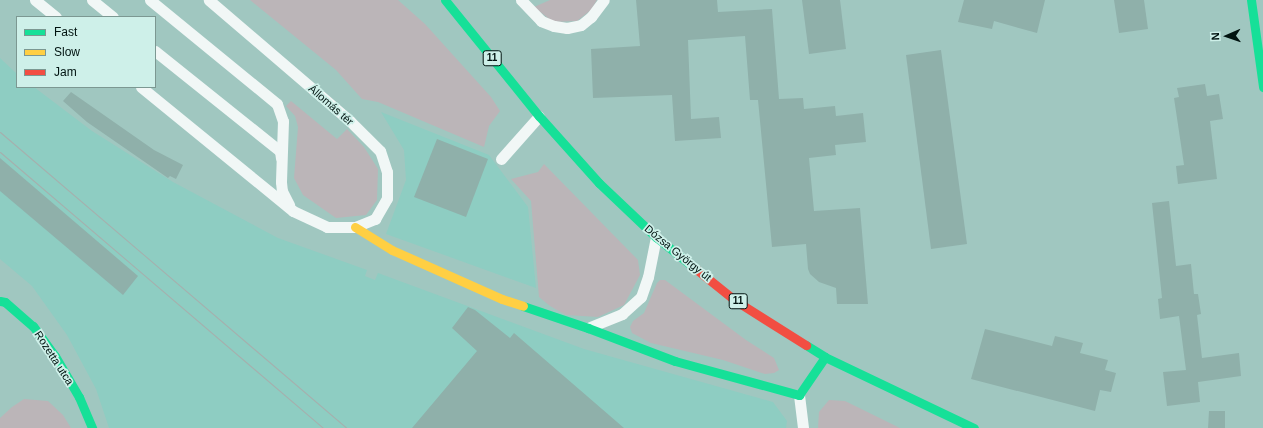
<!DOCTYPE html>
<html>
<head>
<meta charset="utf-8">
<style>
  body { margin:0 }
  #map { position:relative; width:1263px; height:428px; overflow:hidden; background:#a0c7c0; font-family:Arial,sans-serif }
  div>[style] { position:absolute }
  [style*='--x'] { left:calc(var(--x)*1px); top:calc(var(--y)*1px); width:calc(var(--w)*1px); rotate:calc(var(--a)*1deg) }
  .built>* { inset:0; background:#8ecdc2 }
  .green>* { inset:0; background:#bbb5b8 }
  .building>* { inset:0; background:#8fb0aa }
  .lane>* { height:11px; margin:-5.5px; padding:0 5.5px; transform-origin:5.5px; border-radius:5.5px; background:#f1f7f6 }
  .fast>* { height:9px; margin:-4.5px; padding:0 4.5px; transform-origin:4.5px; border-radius:4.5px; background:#16e098 }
  .slow>* { height:9px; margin:-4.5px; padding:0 4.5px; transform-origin:4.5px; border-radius:4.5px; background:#ffcf43 }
  .jam>* { height:9px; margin:-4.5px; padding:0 4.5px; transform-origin:4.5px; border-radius:4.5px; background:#f24e42 }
  .tram>* { height:1px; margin:-0.5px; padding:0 0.5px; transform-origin:0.5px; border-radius:0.5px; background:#a6afad }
  span { translate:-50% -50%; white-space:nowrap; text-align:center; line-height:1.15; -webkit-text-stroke:3.5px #cef0e9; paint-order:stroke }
  .shield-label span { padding:1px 3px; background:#cef0e9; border:1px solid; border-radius:3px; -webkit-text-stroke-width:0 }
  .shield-label { font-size:10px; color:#001310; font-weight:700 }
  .street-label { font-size:11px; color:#001310 }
  .legend { position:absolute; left:16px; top:16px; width:140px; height:72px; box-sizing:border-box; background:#cef0e9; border:1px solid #7c9892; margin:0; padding:5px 7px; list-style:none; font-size:12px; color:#001310 }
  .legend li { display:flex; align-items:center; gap:8px; height:20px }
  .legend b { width:20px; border:1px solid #7c9892 }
  .north { position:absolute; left:1207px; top:16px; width:40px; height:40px; -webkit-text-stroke:3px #cef0e9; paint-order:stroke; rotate:268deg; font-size:11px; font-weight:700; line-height:16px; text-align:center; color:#001310 }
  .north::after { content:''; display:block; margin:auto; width:14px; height:18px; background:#001310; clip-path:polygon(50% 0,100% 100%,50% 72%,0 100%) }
</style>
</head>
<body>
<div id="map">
  <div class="built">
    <i style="clip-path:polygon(0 58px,17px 74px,17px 87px,34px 87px,92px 131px,173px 182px,278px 238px,367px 270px,365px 276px,375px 280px,378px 273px,584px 349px,773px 402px,787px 421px,786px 428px,109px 428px,96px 389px,67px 335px,32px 286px,0 259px)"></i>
    <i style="clip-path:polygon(381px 112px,489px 155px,528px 207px,536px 288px,386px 234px,406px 180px,404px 150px)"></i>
  </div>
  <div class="green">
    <i style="clip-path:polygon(250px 0,398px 0,425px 24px,491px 97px,500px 111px,489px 126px,484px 147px,378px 102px,362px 99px,336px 70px)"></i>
    <i style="clip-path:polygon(550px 0,597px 0,591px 10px,577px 21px,553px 22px,534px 7px)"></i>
    <i style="clip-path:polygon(291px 101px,337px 139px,347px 129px,364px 147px,378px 169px,377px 200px,366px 215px,336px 218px,303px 195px,294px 178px,298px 127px,295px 116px,286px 106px)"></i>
    <i style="clip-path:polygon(544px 164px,638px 260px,640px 275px,624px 305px,598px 317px,566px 315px,550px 306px,539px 297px,531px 201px,511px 179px,538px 172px)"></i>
    <i style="clip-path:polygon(660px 280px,665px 280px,746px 340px,774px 358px,779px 370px,774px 373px,765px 374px,723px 360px,651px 343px,632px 333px,630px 327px,633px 321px,644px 313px,657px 283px)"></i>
    <i style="clip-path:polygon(24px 399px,48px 401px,63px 415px,71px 428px,0 428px,0 418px,12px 407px)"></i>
    <i style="clip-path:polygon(829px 400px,845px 401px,900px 428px,818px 428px,819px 412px)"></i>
  </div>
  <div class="building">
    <i style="clip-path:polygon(636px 0,717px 0,718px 12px,772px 9px,779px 99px,803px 98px,804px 109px,835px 106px,836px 116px,863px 113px,866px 142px,835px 145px,836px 155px,809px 158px,814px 211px,860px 208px,868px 304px,837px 304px,836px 288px,819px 282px,810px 274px,808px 269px,806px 244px,772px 247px,758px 100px,750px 100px,745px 36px,688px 40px,691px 119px,719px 117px,721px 138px,675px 141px,672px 95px,593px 98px,591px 49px,640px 46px)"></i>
    <i style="clip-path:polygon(802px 0,840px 0,846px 49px,809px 54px)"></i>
    <i style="clip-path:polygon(964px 0,1045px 0,1037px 33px,994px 21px,992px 29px,958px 22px)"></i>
    <i style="clip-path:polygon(1114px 0,1144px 0,1148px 29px,1119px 33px)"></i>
    <i style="clip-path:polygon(941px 50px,967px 244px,931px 249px,906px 55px)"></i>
    <i style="clip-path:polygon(1205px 84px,1207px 96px,1219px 94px,1223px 119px,1210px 121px,1217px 179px,1178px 184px,1176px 166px,1184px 165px,1174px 98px,1179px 97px,1177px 88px)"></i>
    <i style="clip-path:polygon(71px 92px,154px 150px,183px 165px,176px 179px,170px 176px,168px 178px,87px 122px,63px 101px)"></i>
    <i style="clip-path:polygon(437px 139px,488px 159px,466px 217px,414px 197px)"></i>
    <i style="clip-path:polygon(0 158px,138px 276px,123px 295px,0 191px)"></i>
    <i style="clip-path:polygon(1169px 201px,1176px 266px,1191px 264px,1194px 294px,1198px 294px,1201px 314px,1197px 315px,1202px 358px,1239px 353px,1241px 376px,1198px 382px,1200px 402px,1167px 406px,1163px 372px,1186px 370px,1179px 316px,1160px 319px,1158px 299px,1162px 298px,1152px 203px)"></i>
    <i style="clip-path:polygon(468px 307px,475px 310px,510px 338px,514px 333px,624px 428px,412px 428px,477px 351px,452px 328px)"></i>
    <i style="clip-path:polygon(985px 329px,1052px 346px,1055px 336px,1083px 343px,1080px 353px,1108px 360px,1105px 370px,1116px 373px,1111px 392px,1100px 390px,1095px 411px,971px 379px)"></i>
    <i style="clip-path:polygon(1209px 411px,1225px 411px,1225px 428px,1208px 428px)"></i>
  </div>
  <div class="lane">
    <i style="--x:35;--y:0;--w:27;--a:39"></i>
    <i style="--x:92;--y:0;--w:27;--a:39"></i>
    <i style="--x:150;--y:0;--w:164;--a:39.3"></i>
    <i style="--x:277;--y:104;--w:18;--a:71"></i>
    <i style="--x:283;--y:121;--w:61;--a:91.9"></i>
    <i style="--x:281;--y:182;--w:9;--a:84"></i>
    <i style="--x:282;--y:191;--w:16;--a:63"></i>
    <i style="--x:521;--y:0;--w:29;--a:46"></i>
    <i style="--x:541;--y:21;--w:14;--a:21"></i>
    <i style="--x:554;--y:26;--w:13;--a:9"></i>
    <i style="--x:567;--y:28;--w:14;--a:-12"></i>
    <i style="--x:581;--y:25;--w:13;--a:-39"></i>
    <i style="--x:591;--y:17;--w:21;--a:-53"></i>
    <i style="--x:155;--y:51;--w:160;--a:38.7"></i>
    <i style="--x:280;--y:151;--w:7;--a:82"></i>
    <i style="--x:141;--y:87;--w:196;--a:39.2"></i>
    <i style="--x:293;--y:211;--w:38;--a:25"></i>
    <i style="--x:327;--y:227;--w:28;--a:0"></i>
    <i style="--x:355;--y:227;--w:22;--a:-22"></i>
    <i style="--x:375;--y:219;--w:24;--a:-60"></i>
    <i style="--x:387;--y:198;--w:26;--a:-90"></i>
    <i style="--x:387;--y:172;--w:22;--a:-108"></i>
    <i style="--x:380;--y:151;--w:42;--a:-135"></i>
    <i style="--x:350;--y:121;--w:186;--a:-139.4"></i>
    <i style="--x:501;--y:159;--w:57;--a:-48.5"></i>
    <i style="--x:590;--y:327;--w:35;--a:-22"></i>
    <i style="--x:622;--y:314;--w:25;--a:-42"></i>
    <i style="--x:641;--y:297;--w:21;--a:-71"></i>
    <i style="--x:648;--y:277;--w:41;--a:-78.7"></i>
    <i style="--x:799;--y:395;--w:33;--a:83"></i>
  </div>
  <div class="fast">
    <i style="--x:445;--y:0;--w:149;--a:51"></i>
    <i style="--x:539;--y:116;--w:90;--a:48.2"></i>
    <i style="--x:599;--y:183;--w:79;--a:43.5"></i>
    <i style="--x:656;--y:237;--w:51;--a:38.7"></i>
    <i style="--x:1251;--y:0;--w:88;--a:82.1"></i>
    <i style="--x:0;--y:301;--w:5;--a:11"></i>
    <i style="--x:5;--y:302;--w:37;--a:41"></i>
    <i style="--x:33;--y:326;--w:37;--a:54"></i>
    <i style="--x:55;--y:356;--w:48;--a:59.7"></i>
    <i style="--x:79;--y:397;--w:34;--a:67"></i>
    <i style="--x:523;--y:306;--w:69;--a:18.7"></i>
    <i style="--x:588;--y:328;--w:93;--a:20.8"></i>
    <i style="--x:675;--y:361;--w:129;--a:15.3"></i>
    <i style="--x:799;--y:395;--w:46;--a:-55.6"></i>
    <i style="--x:806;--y:345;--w:22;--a:32"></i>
    <i style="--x:825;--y:357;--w:165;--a:25.5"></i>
  </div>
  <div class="slow">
    <i style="--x:355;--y:227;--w:44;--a:31.9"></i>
    <i style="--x:392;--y:250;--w:120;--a:24"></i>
    <i style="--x:502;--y:299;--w:22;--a:18"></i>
  </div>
  <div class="jam">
    <i style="--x:696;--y:269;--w:51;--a:38.7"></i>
    <i style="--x:736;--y:301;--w:83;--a:32.2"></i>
  </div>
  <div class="tram">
    <i style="--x:0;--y:132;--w:455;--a:40.5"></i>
    <i style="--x:0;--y:152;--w:425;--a:40.5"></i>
  </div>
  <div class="shield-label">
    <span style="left:492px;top:58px">11</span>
    <span style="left:738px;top:301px">11</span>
  </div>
  <div class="street-label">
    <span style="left:331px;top:105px;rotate:41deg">Állomás tér</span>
    <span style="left:678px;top:253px;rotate:39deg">Dózsa György út</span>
    <span style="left:54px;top:358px;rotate:57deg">Rozetta utca</span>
  </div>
  <ul class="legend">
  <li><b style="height:5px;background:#16e098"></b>Fast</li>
  <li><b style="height:5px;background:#ffcf43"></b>Slow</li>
  <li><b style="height:5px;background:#f24e42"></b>Jam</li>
  </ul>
  <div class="north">N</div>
</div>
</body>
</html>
